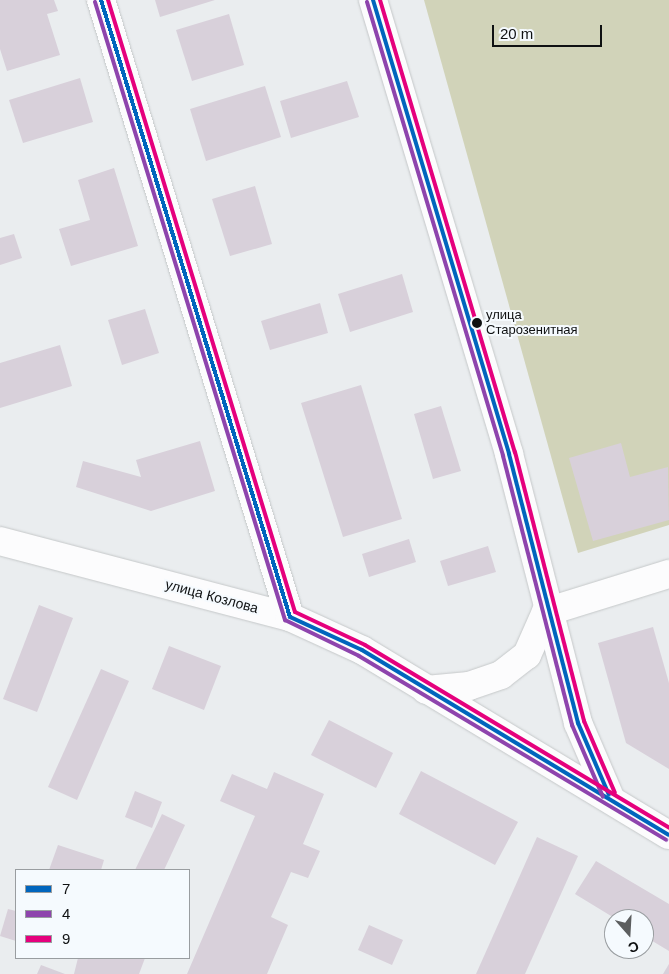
<!DOCTYPE html>
<html>
<head>
<meta charset="utf-8">
<style>
  body { margin:0 }
  #map { position:relative; width:669px; height:974px; overflow:hidden; background:#eaedef; font-family:Helvetica,sans-serif }
  div>[style] { position:absolute }
  [style*='--x'] { left:calc(var(--x)*1px); top:calc(var(--y)*1px); width:calc(var(--w)*1px); rotate:calc(var(--a)*1deg) }
  .green>* { inset:0; background:#d1d3b9 }
  .building>* { inset:0; background:#d8d0da }
  .roads { filter:drop-shadow(0 0 1px #c5c8c9) drop-shadow(0 0 1px #c5c8c9) }
  .street>* { height:28px; margin:-14px; padding:0 14px; transform-origin:14px; border-radius:14px; background:#fcfcfd }
  .secondary>* { height:28px; margin:-14px; padding:0 14px; transform-origin:14px; border-radius:14px; background:#fcfcfd }
  .bus-1>* { height:4px; margin:-2px; padding:0 2px; transform-origin:2px; border-radius:2px; background:#0065bd }
  .bus-2>* { height:4px; margin:-2px; padding:0 2px; transform-origin:2px; border-radius:2px; background:#8e44ad }
  .bus-3>* { height:4px; margin:-2px; padding:0 2px; transform-origin:2px; border-radius:2px; background:#e5007d }
  .dots>* { width:14px; height:14px; translate:-50% -50%; box-sizing:border-box; border:2px solid #f5fafe; border-radius:50% }
  span { translate:-50% -50%; white-space:nowrap; text-align:center; line-height:1.15; -webkit-text-stroke:4px #f5fafe; paint-order:stroke }
  .bus-label { font-size:13px; color:#0f1112 }
  .left { translate:0 -50%; text-align:left }
  .street-label { font-size:14px; color:#0f1112 }
  .legend { position:absolute; left:15px; top:869px; width:175px; height:90px; box-sizing:border-box; background:#f5fafe; border:1px solid #999da0; margin:0; padding:6px 9px; list-style:none; font-size:15px; color:#0f1112 }
  .legend li { display:flex; align-items:center; gap:10px; height:25px }
  .legend b { width:25px; border:1px solid #999da0 }
  .north { position:absolute; left:604px; top:909px; width:50px; height:50px; box-sizing:border-box; background:#f5fafe; border:1px solid #999da0; border-radius:50%; rotate:161deg; font-size:14px; font-weight:700; line-height:20px; text-align:center; color:#0f1112 }
  .north::after { content:''; display:block; margin:auto; width:18px; height:22px; background:#5c5e5f; clip-path:polygon(50% 0,100% 100%,50% 72%,0 100%) }
  .scale { position:absolute; left:492px; top:25px; width:110px; height:22px; box-sizing:border-box; border:2px solid #0f1112; border-top:0; padding-left:6px; font-size:15px; line-height:18px; white-space:nowrap; color:#0f1112; -webkit-text-stroke:4px #f5fafe; paint-order:stroke }
</style>
</head>
<body>
<div id="map">
  <div class="green">
    <i style="clip-path:polygon(424px 0,669px 0,669px 525px,578px 553px)"></i>
  </div>
  <div class="building">
    <i style="clip-path:polygon(0 0,54px 0,58px 11px,47px 14px,60px 55px,7px 71px,0 49px)"></i>
    <i style="clip-path:polygon(155px 0,215px 0,160px 17px)"></i>
    <i style="clip-path:polygon(229px 14px,244px 65px,192px 81px,176px 30px)"></i>
    <i style="clip-path:polygon(80px 78px,93px 122px,23px 143px,9px 100px)"></i>
    <i style="clip-path:polygon(347px 81px,359px 117px,291px 138px,280px 101px)"></i>
    <i style="clip-path:polygon(265px 86px,281px 137px,206px 161px,190px 109px)"></i>
    <i style="clip-path:polygon(114px 168px,138px 246px,71px 266px,59px 229px,90px 220px,78px 180px)"></i>
    <i style="clip-path:polygon(255px 186px,272px 244px,230px 256px,212px 199px)"></i>
    <i style="clip-path:polygon(14px 234px,22px 258px,0 265px,0 238px)"></i>
    <i style="clip-path:polygon(402px 274px,413px 312px,350px 332px,338px 294px)"></i>
    <i style="clip-path:polygon(320px 303px,328px 333px,270px 350px,261px 321px)"></i>
    <i style="clip-path:polygon(145px 309px,159px 353px,122px 365px,108px 320px)"></i>
    <i style="clip-path:polygon(60px 345px,72px 386px,0 408px,0 363px)"></i>
    <i style="clip-path:polygon(361px 385px,402px 519px,343px 537px,301px 403px)"></i>
    <i style="clip-path:polygon(441px 406px,461px 471px,433px 479px,414px 414px)"></i>
    <i style="clip-path:polygon(200px 441px,215px 491px,151px 511px,76px 487px,83px 461px,141px 477px,136px 460px)"></i>
    <i style="clip-path:polygon(621px 443px,630px 477px,668px 467px,669px 520px,593px 541px,569px 458px)"></i>
    <i style="clip-path:polygon(409px 539px,416px 562px,369px 577px,362px 554px)"></i>
    <i style="clip-path:polygon(488px 546px,496px 572px,448px 586px,440px 561px)"></i>
    <i style="clip-path:polygon(39px 605px,73px 618px,37px 712px,3px 699px)"></i>
    <i style="clip-path:polygon(653px 627px,669px 683px,669px 769px,626px 743px,598px 643px)"></i>
    <i style="clip-path:polygon(169px 646px,221px 666px,204px 710px,152px 689px)"></i>
    <i style="clip-path:polygon(101px 669px,129px 681px,77px 800px,48px 787px)"></i>
    <i style="clip-path:polygon(329px 720px,393px 753px,376px 788px,311px 755px)"></i>
    <i style="clip-path:polygon(421px 771px,518px 822px,495px 865px,399px 814px)"></i>
    <i style="clip-path:polygon(274px 772px,324px 794px,303px 844px,320px 851px,308px 878px,291px 872px,271px 917px,288px 925px,267px 974px,187px 974px,255px 816px,220px 801px,232px 774px,267px 789px)"></i>
    <i style="clip-path:polygon(135px 791px,162px 802px,152px 828px,125px 817px)"></i>
    <i style="clip-path:polygon(162px 814px,185px 825px,164px 870px,135px 870px)"></i>
    <i style="clip-path:polygon(537px 837px,578px 856px,525px 974px,476px 974px)"></i>
    <i style="clip-path:polygon(58px 845px,104px 860px,101px 870px,49px 870px)"></i>
    <i style="clip-path:polygon(596px 861px,669px 904px,669px 951px,644px 936px,644px 919px,616px 919px,575px 894px)"></i>
    <i style="clip-path:polygon(8px 909px,16px 911px,16px 941px,0 936px)"></i>
    <i style="clip-path:polygon(369px 925px,403px 940px,392px 965px,358px 950px)"></i>
    <i style="clip-path:polygon(78px 958px,145px 958px,139px 974px,74px 974px)"></i>
    <i style="clip-path:polygon(669px 964px,669px 974px,663px 974px)"></i>
    <i style="clip-path:polygon(41px 965px,65px 974px,37px 974px)"></i>
  </div>
  <div class="roads">
    <div class="street">
      <i style="--x:546;--y:612;--w:129;--a:-17.2"></i>
    </div>
    <div class="secondary">
      <i style="--x:101;--y:0;--w:645;--a:72.97"></i>
      <i style="--x:373;--y:0;--w:474;--a:73.3"></i>
      <i style="--x:509;--y:454;--w:278;--a:75.6"></i>
      <i style="--x:578;--y:723;--w:78;--a:66.7"></i>
      <i style="--x:0;--y:541;--w:300;--a:14.7"></i>
      <i style="--x:290;--y:617;--w:79;--a:24.6"></i>
      <i style="--x:362;--y:650;--w:358;--a:31.1"></i>
      <i style="--x:426;--y:690;--w:43;--a:-5.3"></i>
      <i style="--x:469;--y:686;--w:34;--a:-19"></i>
      <i style="--x:501;--y:675;--w:33;--a:-38"></i>
      <i style="--x:527;--y:655;--w:47;--a:-66.2"></i>
    </div>
  </div>
  <div class="bus-1">
    <i style="--x:101;--y:0;--w:645;--a:72.97"></i>
    <i style="--x:290;--y:617;--w:79;--a:24.6"></i>
    <i style="--x:362;--y:650;--w:358;--a:31.1"></i>
    <i style="--x:373;--y:0;--w:474;--a:73.3"></i>
    <i style="--x:509;--y:454;--w:278;--a:75.6"></i>
    <i style="--x:578;--y:723;--w:78;--a:66.7"></i>
  </div>
  <div class="bus-2">
    <i style="--x:95;--y:2;--w:647;--a:72.91"></i>
    <i style="--x:285;--y:620;--w:82;--a:25.9"></i>
    <i style="--x:359;--y:656;--w:358;--a:30.9"></i>
    <i style="--x:367;--y:2;--w:474;--a:73.3"></i>
    <i style="--x:503;--y:456;--w:278;--a:75.6"></i>
    <i style="--x:572;--y:725;--w:78;--a:66.7"></i>
  </div>
  <div class="bus-3">
    <i style="--x:108;--y:0;--w:640;--a:73.01"></i>
    <i style="--x:295;--y:612;--w:77;--a:25.2"></i>
    <i style="--x:365;--y:645;--w:355;--a:31"></i>
    <i style="--x:380;--y:0;--w:472;--a:73.4"></i>
    <i style="--x:515;--y:452;--w:278;--a:75.6"></i>
    <i style="--x:584;--y:721;--w:78;--a:66.7"></i>
  </div>
  <div class="dots">
    <i style="left:477px;top:323px;background:#0f1112"></i>
  </div>
  <div class="bus-label">
    <span class="left" style="left:486px;top:323px">улица<br>Старозенитная</span>
  </div>
  <div class="street-label">
    <span style="left:212px;top:596px;rotate:15deg">улица Козлова</span>
  </div>
  <ul class="legend">
  <li><b style="height:6px;background:#0065bd"></b>7</li>
  <li><b style="height:6px;background:#8e44ad"></b>4</li>
  <li><b style="height:6px;background:#e5007d"></b>9</li>
  </ul>
  <div class="north">С</div>
  <div class="scale">20 m</div>
</div>
</body>
</html>
